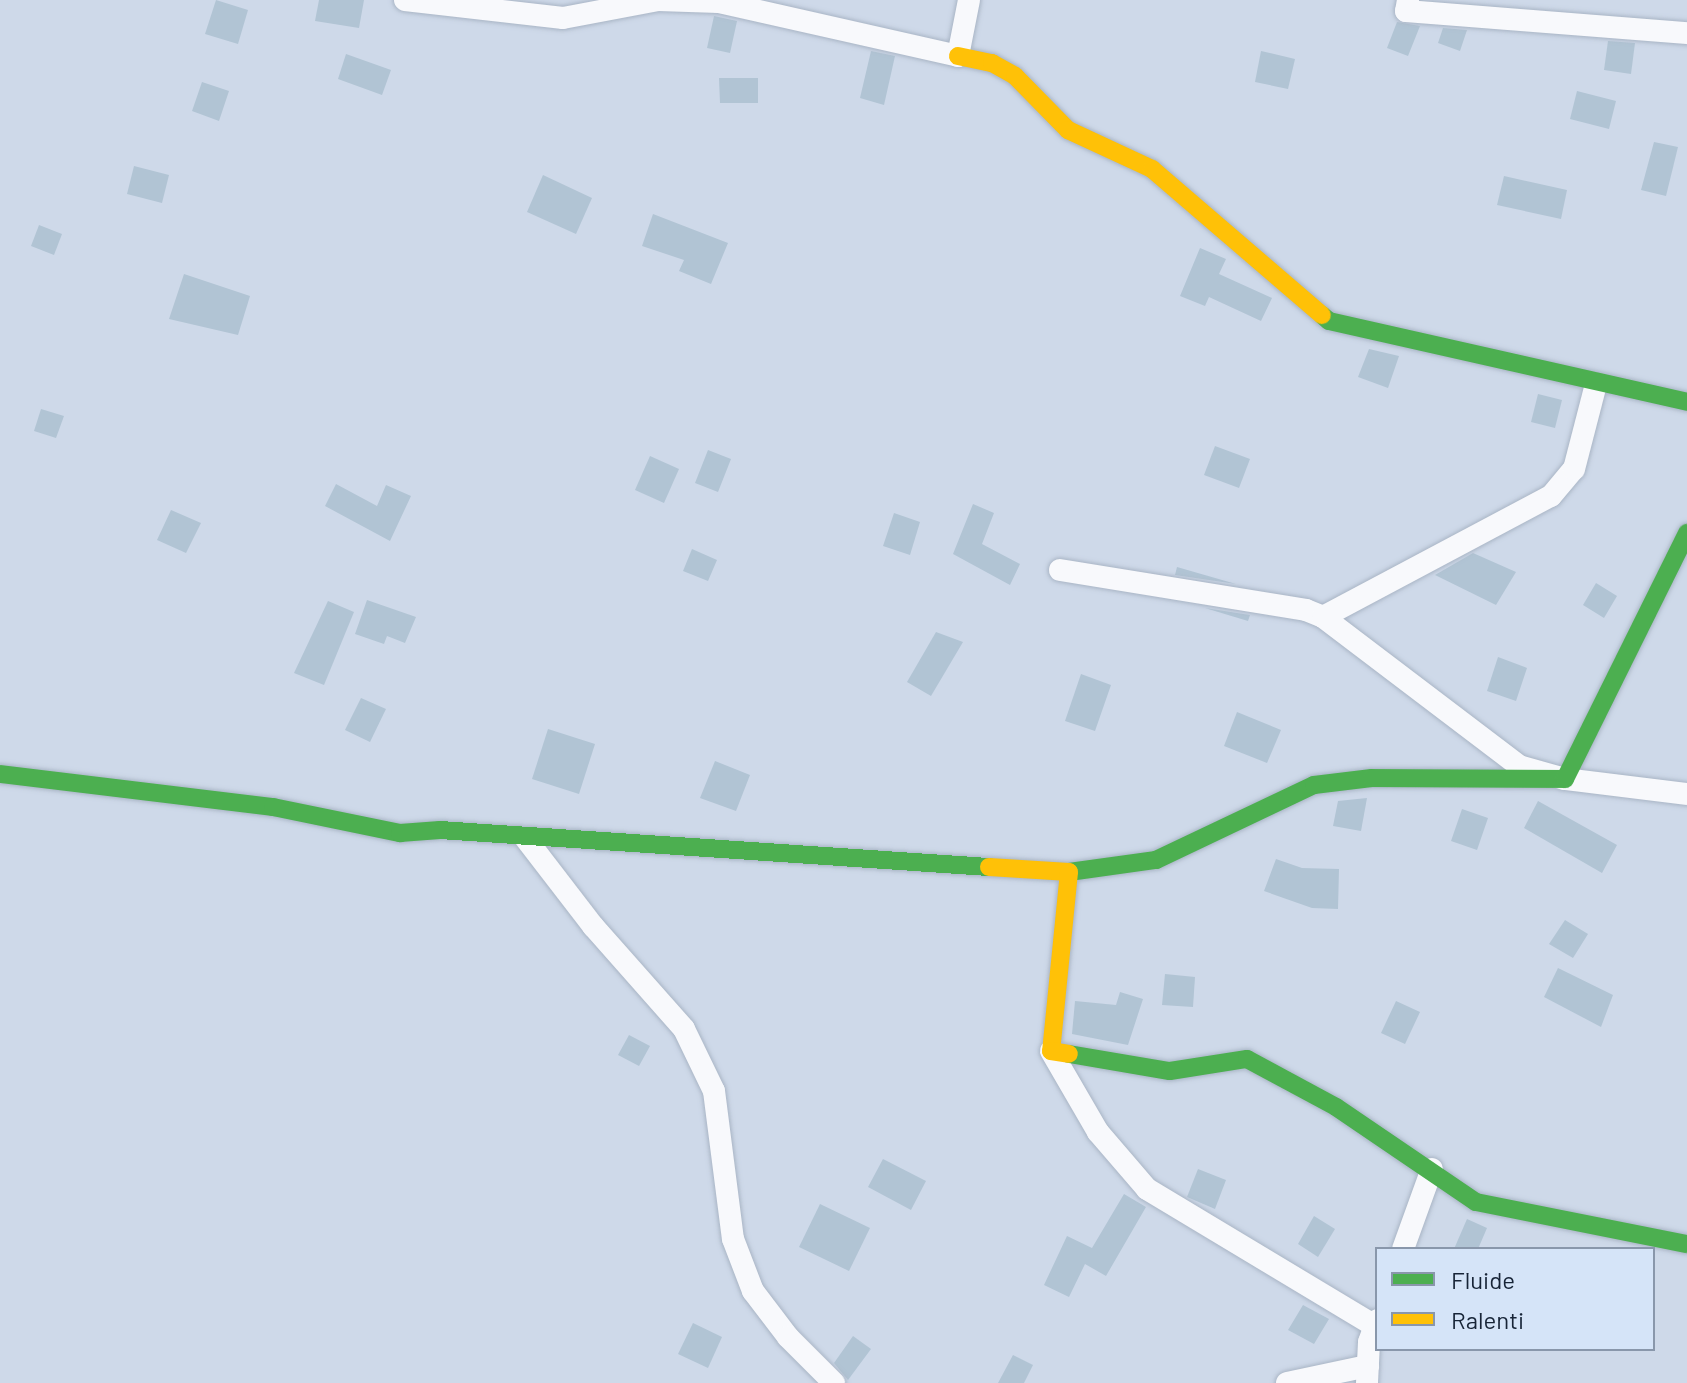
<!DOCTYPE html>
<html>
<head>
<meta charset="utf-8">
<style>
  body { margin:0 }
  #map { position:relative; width:1687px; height:1383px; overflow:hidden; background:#ced9e9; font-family:Barlow,sans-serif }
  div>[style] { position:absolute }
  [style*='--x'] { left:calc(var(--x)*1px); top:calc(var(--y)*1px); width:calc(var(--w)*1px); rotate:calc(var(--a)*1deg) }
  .building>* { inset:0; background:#b1c4d4 }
  .roads { filter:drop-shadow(0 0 2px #a9b5c5) drop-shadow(0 0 2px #a9b5c5) }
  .street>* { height:22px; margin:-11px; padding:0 11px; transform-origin:11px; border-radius:11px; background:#f8f9fc }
  .fast>* { height:18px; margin:-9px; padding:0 9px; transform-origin:9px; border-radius:9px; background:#4caf50 }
  .slow>* { height:18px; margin:-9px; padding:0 9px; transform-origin:9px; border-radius:9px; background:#ffc107 }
  span { translate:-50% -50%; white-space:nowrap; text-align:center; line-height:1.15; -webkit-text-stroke:6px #d5e4f8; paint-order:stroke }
  .legend { position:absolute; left:1375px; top:1247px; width:280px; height:104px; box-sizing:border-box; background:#d5e4f8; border:2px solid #8997ab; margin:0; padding:10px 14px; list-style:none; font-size:24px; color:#172437 }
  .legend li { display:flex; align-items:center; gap:16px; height:40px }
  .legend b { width:40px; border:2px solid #8997ab }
</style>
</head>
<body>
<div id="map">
  <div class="building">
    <i style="clip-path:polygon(216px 0,248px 10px,238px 44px,205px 34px)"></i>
    <i style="clip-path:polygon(319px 0,364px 0,359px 28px,315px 21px)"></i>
    <i style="clip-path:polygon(714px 16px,737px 21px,730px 53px,707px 48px)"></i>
    <i style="clip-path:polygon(1397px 22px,1420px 26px,1408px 56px,1387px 48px)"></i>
    <i style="clip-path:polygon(1443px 28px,1467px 30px,1460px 51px,1438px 43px)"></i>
    <i style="clip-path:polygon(1608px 41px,1635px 43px,1631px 74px,1604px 70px)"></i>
    <i style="clip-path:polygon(871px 51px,895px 56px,884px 105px,860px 98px)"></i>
    <i style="clip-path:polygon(1261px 51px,1295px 59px,1288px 89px,1255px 82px)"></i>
    <i style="clip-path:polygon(346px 54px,391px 70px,382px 95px,338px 79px)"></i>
    <i style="clip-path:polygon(719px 78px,758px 78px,758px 103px,720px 103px)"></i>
    <i style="clip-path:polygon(202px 82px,229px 91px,219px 121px,192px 111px)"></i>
    <i style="clip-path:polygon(1577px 91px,1616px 101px,1609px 129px,1570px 119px)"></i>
    <i style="clip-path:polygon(1654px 142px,1678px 147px,1666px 196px,1641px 190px)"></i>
    <i style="clip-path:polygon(134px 166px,169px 175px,162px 203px,127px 194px)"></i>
    <i style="clip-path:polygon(543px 175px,592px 198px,576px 234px,527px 212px)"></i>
    <i style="clip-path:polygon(1504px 176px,1567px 190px,1561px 219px,1497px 205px)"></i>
    <i style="clip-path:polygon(653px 214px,728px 243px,711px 284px,679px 271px,684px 260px,642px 246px)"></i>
    <i style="clip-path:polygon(39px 225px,62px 234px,54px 255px,31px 246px)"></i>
    <i style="clip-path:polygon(1200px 248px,1226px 259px,1219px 274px,1272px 298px,1261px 321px,1209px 297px,1205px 306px,1180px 296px)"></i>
    <i style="clip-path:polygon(184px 274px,250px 296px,238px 335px,169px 319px)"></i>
    <i style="clip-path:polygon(1369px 349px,1399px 356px,1388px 388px,1358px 377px)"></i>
    <i style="clip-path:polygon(1538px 394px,1562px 400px,1555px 428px,1531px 422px)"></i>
    <i style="clip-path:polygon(41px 409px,64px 416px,56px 438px,34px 431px)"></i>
    <i style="clip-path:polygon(1215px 446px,1250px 459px,1239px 488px,1204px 475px)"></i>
    <i style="clip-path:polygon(708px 450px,731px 459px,718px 492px,695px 483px)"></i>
    <i style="clip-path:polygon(650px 456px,679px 469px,664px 503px,635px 490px)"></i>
    <i style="clip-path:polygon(336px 484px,377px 506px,386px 485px,411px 496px,390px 541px,325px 506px)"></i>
    <i style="clip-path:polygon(973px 504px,994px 513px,982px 544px,1020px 564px,1010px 585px,953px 554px)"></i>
    <i style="clip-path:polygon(171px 510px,201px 523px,186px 553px,157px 540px)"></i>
    <i style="clip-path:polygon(894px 513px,920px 522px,910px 555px,883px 546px)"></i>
    <i style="clip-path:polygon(692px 549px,717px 560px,708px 581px,683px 571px)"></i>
    <i style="clip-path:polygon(1473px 553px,1516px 572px,1496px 605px,1435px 575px)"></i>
    <i style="clip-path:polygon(1177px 567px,1229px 582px,1236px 584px,1175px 575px)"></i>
    <i style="clip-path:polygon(1596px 583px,1617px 596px,1604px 618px,1583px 605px)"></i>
    <i style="clip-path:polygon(367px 600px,416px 617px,405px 643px,387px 636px,384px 644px,355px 634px)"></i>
    <i style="clip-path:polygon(328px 601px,354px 612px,324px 685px,294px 673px)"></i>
    <i style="clip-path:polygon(1205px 608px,1250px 615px,1248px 621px)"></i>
    <i style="clip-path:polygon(936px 632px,963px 642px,931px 696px,907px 682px)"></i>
    <i style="clip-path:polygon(1498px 657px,1527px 668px,1516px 701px,1487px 691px)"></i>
    <i style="clip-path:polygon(1081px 674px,1111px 685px,1095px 731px,1065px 721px)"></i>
    <i style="clip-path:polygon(361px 698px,386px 709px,370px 742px,345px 730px)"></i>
    <i style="clip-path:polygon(1237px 712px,1281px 730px,1267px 763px,1224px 746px)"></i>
    <i style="clip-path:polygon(548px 729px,595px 744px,579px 794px,532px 779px)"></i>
    <i style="clip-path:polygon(715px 761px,750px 775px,736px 811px,700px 798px)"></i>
    <i style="clip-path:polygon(1367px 798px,1361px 831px,1333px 826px,1338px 801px)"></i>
    <i style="clip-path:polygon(1538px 801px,1617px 845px,1602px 873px,1524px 828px)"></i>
    <i style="clip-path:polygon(1462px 809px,1488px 818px,1477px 850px,1451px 841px)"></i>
    <i style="clip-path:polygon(1276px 859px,1302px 868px,1339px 869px,1338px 909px,1312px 908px,1264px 891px)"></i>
    <i style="clip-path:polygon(1565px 920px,1588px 934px,1573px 958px,1549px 944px)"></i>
    <i style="clip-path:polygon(1558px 968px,1613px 995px,1601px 1027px,1544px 997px)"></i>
    <i style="clip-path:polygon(1165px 974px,1195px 977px,1193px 1007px,1162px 1005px)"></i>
    <i style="clip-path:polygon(1120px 992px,1143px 999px,1128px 1045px,1072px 1034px,1075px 1001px,1116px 1005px)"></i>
    <i style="clip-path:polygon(1396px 1001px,1420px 1012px,1405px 1044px,1381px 1033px)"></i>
    <i style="clip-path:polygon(629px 1035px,650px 1046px,639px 1066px,618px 1055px)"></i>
    <i style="clip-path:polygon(883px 1159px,926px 1181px,911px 1210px,868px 1187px)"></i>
    <i style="clip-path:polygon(1198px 1169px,1226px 1180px,1215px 1209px,1187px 1197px)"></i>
    <i style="clip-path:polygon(1124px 1194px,1146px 1207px,1106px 1276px,1085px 1264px,1069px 1297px,1044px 1285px,1067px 1236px,1092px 1248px)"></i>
    <i style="clip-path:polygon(820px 1204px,870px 1228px,849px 1271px,799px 1247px)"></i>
    <i style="clip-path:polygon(1314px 1216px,1335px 1229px,1318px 1257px,1298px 1244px)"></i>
    <i style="clip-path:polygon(1467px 1219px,1487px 1228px,1478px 1249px,1454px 1249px)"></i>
    <i style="clip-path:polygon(1303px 1305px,1329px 1319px,1314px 1344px,1288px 1330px)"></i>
    <i style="clip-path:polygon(693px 1323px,722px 1337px,708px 1368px,678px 1354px)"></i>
    <i style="clip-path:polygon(853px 1336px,871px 1349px,848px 1380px,834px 1363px)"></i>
    <i style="clip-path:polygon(1013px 1355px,1033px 1365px,1024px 1383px,998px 1383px)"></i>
  </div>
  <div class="roads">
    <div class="street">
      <i style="--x:405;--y:0;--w:159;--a:6.5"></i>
      <i style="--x:563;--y:18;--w:97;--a:-10.7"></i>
      <i style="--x:658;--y:0;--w:61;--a:1.9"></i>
      <i style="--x:719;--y:2;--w:245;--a:12.7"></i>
      <i style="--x:958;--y:56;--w:57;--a:-78.9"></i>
      <i style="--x:1408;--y:0;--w:11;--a:100"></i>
      <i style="--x:1406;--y:11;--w:282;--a:4.5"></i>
      <i style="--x:1060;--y:570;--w:249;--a:9.2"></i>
      <i style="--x:1306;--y:610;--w:18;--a:22"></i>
      <i style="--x:1323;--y:617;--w:246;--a:37.2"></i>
      <i style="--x:1519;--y:766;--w:48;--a:15.8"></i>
      <i style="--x:1565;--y:779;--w:123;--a:7"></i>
      <i style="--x:1323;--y:617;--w:258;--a:-28"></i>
      <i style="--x:1551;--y:496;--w:35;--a:-50"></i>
      <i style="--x:1574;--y:469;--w:88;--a:-75.5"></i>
      <i style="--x:526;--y:839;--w:110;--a:52.4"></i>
      <i style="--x:593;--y:926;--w:137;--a:48.5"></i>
      <i style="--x:684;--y:1029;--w:69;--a:64.2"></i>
      <i style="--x:714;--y:1091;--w:149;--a:82.7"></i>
      <i style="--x:733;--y:1239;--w:56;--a:69"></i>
      <i style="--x:753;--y:1291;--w:58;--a:52.7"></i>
      <i style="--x:788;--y:1337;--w:65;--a:45"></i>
      <i style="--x:1051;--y:1051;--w:94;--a:59.9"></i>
      <i style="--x:1098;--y:1132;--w:75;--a:49.3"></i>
      <i style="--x:1147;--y:1189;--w:266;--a:31"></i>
      <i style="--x:1403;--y:1249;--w:85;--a:-70.1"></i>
      <i style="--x:1287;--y:1383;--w:83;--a:-11.9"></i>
      <i style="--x:1367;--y:1383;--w:41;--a:-87.2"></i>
      <i style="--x:1369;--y:1342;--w:23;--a:-70"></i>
    </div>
    <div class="fast">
      <i style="--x:1322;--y:315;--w:9;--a:41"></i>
      <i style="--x:1329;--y:321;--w:367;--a:12.7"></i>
      <i style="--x:0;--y:774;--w:275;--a:6.9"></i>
      <i style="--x:273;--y:807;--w:130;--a:11.6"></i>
      <i style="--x:400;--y:833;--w:40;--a:-4.3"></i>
      <i style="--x:440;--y:830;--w:550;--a:3.86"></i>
      <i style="--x:1069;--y:872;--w:88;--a:-7.9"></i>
      <i style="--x:1156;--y:860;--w:175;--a:-25.4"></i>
      <i style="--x:1314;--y:785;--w:58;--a:-6.9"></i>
      <i style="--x:1372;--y:778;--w:193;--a:0.3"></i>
      <i style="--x:1565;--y:779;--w:275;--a:-63.6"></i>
      <i style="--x:1069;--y:1054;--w:102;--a:9.6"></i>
      <i style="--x:1170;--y:1071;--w:78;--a:-8.9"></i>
      <i style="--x:1247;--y:1059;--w:101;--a:28.3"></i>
      <i style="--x:1336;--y:1107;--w:169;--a:34.2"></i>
      <i style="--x:1476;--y:1202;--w:215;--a:11.3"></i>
    </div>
    <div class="slow">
      <i style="--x:958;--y:56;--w:35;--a:12"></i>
      <i style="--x:992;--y:63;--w:26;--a:29"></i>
      <i style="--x:1015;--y:76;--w:76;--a:45.5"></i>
      <i style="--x:1068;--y:130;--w:93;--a:24.9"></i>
      <i style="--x:1152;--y:169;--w:224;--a:40.7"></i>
      <i style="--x:989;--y:867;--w:80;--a:3.6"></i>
      <i style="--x:1069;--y:872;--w:180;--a:95.7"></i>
      <i style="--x:1051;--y:1051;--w:18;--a:9"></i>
    </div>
  </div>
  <ul class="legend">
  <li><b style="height:10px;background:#4caf50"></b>Fluide</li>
  <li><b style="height:10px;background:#ffc107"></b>Ralenti</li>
  </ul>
</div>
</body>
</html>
